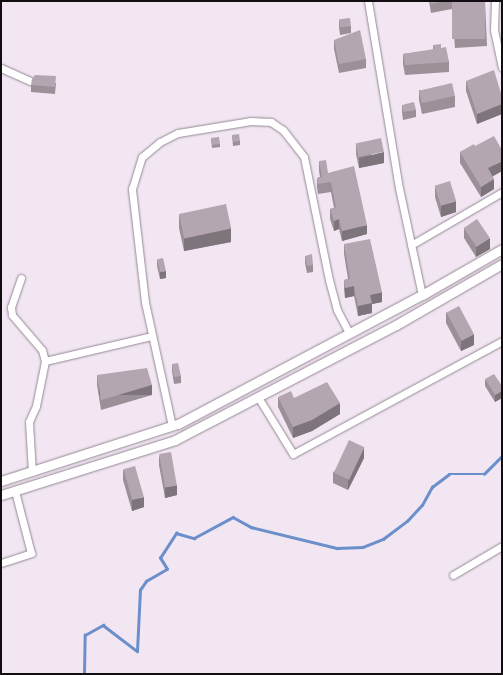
<!DOCTYPE html>
<html>
<head>
<meta charset="utf-8">
<style>
  body { margin:0 }
  #map { position:relative; width:503px; height:675px; overflow:hidden; background:#f2e6f3; font-family:"IBM Plex Sans",sans-serif }
  div>[style] { position:absolute }
  [style*='--x'] { left:calc(var(--x)*1px); top:calc(var(--y)*1px); width:calc(var(--w)*1px); rotate:calc(var(--a)*1deg) }
  .stream>* { height:2.5px; margin:-1.25px; padding:0 1.25px; transform-origin:1.25px; border-radius:1.25px; background:#6b8fca }
  .roads { filter:drop-shadow(0 0 1px #938894) drop-shadow(0 0 1px #938894) }
  .minor>* { height:7px; margin:-3.5px; padding:0 3.5px; transform-origin:3.5px; border-radius:3.5px; background:#fff }
  .tertiary>* { height:9px; margin:-4.5px; padding:0 4.5px; transform-origin:4.5px; border-radius:4.5px; background:#fff }
  .wall>* { inset:0; background:#9b8f98 }
  .shaded-wall>* { inset:0; background:#7e747c; transform-origin:0 0 }
  .building>* { inset:0; background:#b4a6b1; transform-origin:0 0 }
  span { translate:-50% -50%; white-space:nowrap; text-align:center; line-height:1.15; -webkit-text-stroke:4px #fef4ff; paint-order:stroke }
  .frame { position:absolute; inset:0; border:2px solid #110d11; pointer-events:none }
</style>
</head>
<body>
<div id="map">
  <div class="stream">
    <i style="--x:84;--y:674;--w:39;--a:-89"></i>
    <i style="--x:85;--y:635;--w:21;--a:-29"></i>
    <i style="--x:103;--y:625;--w:43;--a:37.4"></i>
    <i style="--x:137;--y:651;--w:61;--a:-87.2"></i>
    <i style="--x:140;--y:590;--w:11;--a:-56"></i>
    <i style="--x:146;--y:581;--w:24;--a:-30"></i>
    <i style="--x:167;--y:569;--w:13;--a:-122"></i>
    <i style="--x:160;--y:558;--w:30;--a:-57"></i>
    <i style="--x:176;--y:533;--w:19;--a:16"></i>
    <i style="--x:194;--y:538;--w:44;--a:-28.3"></i>
    <i style="--x:233;--y:517;--w:21;--a:29"></i>
    <i style="--x:251;--y:527;--w:89;--a:13.7"></i>
    <i style="--x:337;--y:548;--w:26;--a:-2"></i>
    <i style="--x:363;--y:547;--w:22;--a:-22"></i>
    <i style="--x:383;--y:539;--w:30;--a:-37"></i>
    <i style="--x:407;--y:521;--w:22;--a:-47"></i>
    <i style="--x:422;--y:505;--w:21;--a:-61"></i>
    <i style="--x:432;--y:487;--w:21;--a:-37"></i>
    <i style="--x:449;--y:474;--w:35;--a:0"></i>
    <i style="--x:484;--y:474;--w:25;--a:-45"></i>
  </div>
  <div class="roads">
    <div class="minor">
      <i style="--x:368;--y:1;--w:190;--a:80.6"></i>
      <i style="--x:399;--y:188;--w:109;--a:77.9"></i>
      <i style="--x:495;--y:1;--w:29;--a:92"></i>
      <i style="--x:494;--y:30;--w:38;--a:78"></i>
      <i style="--x:1;--y:68;--w:32;--a:24"></i>
      <i style="--x:411;--y:245;--w:105;--a:-30.2"></i>
      <i style="--x:21;--y:278;--w:31;--a:109"></i>
      <i style="--x:11;--y:307;--w:8;--a:83"></i>
      <i style="--x:12;--y:315;--w:46;--a:49.4"></i>
      <i style="--x:42;--y:350;--w:11;--a:75"></i>
      <i style="--x:45;--y:361;--w:46;--a:101.3"></i>
      <i style="--x:36;--y:406;--w:17;--a:114"></i>
      <i style="--x:29;--y:422;--w:50;--a:86.6"></i>
      <i style="--x:45;--y:361;--w:110;--a:-13.2"></i>
      <i style="--x:258;--y:397;--w:67;--a:58.4"></i>
      <i style="--x:293;--y:454;--w:238;--a:-28.4"></i>
      <i style="--x:172;--y:426;--w:127;--a:-102.3"></i>
      <i style="--x:145;--y:302;--w:114;--a:-96.6"></i>
      <i style="--x:132;--y:189;--w:34;--a:-73"></i>
      <i style="--x:142;--y:157;--w:23;--a:-40"></i>
      <i style="--x:160;--y:142;--w:20;--a:-27"></i>
      <i style="--x:178;--y:133;--w:74;--a:-9.3"></i>
      <i style="--x:251;--y:121;--w:20;--a:3"></i>
      <i style="--x:271;--y:122;--w:14;--a:34"></i>
      <i style="--x:283;--y:130;--w:34;--a:52"></i>
      <i style="--x:304;--y:157;--w:126;--a:78.5"></i>
      <i style="--x:329;--y:280;--w:31;--a:75"></i>
      <i style="--x:337;--y:310;--w:27;--a:62"></i>
      <i style="--x:1;--y:563;--w:32;--a:-18"></i>
      <i style="--x:31;--y:553;--w:64;--a:-104.5"></i>
      <i style="--x:453;--y:575;--w:57;--a:-30.6"></i>
    </div>
    <div class="tertiary">
      <i style="--x:1;--y:481;--w:186;--a:-17.9"></i>
      <i style="--x:178;--y:424;--w:276;--a:-27.9"></i>
      <i style="--x:422;--y:295;--w:92;--a:-29.9"></i>
      <i style="--x:1;--y:495;--w:182;--a:-17.5"></i>
      <i style="--x:175;--y:440;--w:249;--a:-27.5"></i>
      <i style="--x:396;--y:325;--w:122;--a:-29.9"></i>
    </div>
  </div>
  <div class="wall">
    <i style="clip-path:polygon(429px 1px,485px 1px,487px 46px,455px 48px,452px 9px,431px 13px)"></i>
    <i style="clip-path:polygon(339px 20px,351px 26px,351px 33px,340px 35px,339px 27px)"></i>
    <i style="clip-path:polygon(334px 40px,366px 59px,366px 68px,339px 73px,334px 49px)"></i>
    <i style="clip-path:polygon(433px 45px,441px 48px,449px 62px,449px 72px,405px 75px,403px 64px,403px 54px,433px 50px)"></i>
    <i style="clip-path:polygon(466px 81px,502px 97px,502px 114px,477px 124px,466px 91px)"></i>
    <i style="clip-path:polygon(56px 83px,55px 94px,31px 92px,31px 85px)"></i>
    <i style="clip-path:polygon(419px 90px,455px 96px,455px 107px,422px 114px,419px 100px)"></i>
    <i style="clip-path:polygon(402px 105px,416px 110px,416px 117px,403px 120px,402px 112px)"></i>
    <i style="clip-path:polygon(232px 135px,240px 141px,240px 145px,233px 146px)"></i>
    <i style="clip-path:polygon(211px 138px,220px 144px,220px 147px,212px 148px)"></i>
    <i style="clip-path:polygon(356px 144px,384px 163px,359px 168px,356px 154px)"></i>
    <i style="clip-path:polygon(475px 146px,502px 171px,493px 176px,494px 189px,481px 197px,460px 163px,460px 152px)"></i>
    <i style="clip-path:polygon(319px 161px,328px 173px,367px 234px,342px 241px,339px 229px,334px 231px,330px 219px,330px 209px,334px 208px,331px 192px,318px 194px,317px 187px,317px 178px,320px 177px,319px 171px)"></i>
    <i style="clip-path:polygon(435px 186px,456px 212px,441px 217px,435px 197px)"></i>
    <i style="clip-path:polygon(179px 214px,231px 242px,184px 251px,179px 228px)"></i>
    <i style="clip-path:polygon(464px 228px,490px 249px,476px 257px,464px 238px)"></i>
    <i style="clip-path:polygon(344px 244px,382px 302px,372px 304px,372px 313px,358px 316px,354px 296px,345px 298px,344px 290px,344px 280px,348px 279px,344px 254px)"></i>
    <i style="clip-path:polygon(305px 256px,313px 265px,313px 272px,307px 273px,305px 263px)"></i>
    <i style="clip-path:polygon(157px 259px,166px 278px,160px 279px,157px 266px)"></i>
    <i style="clip-path:polygon(446px 312px,474px 345px,461px 351px,446px 323px)"></i>
    <i style="clip-path:polygon(172px 364px,181px 376px,181px 383px,174px 384px,172px 371px)"></i>
    <i style="clip-path:polygon(97px 375px,152px 395px,101px 410px,97px 385px)"></i>
    <i style="clip-path:polygon(485px 379px,502px 391px,502px 398px,495px 402px,485px 386px)"></i>
    <i style="clip-path:polygon(278px 397px,294px 398px,340px 414px,312px 431px,293px 438px,278px 407px)"></i>
    <i style="clip-path:polygon(159px 455px,177px 495px,165px 498px,159px 465px)"></i>
    <i style="clip-path:polygon(364px 458px,348px 490px,333px 483px,333px 472px)"></i>
    <i style="clip-path:polygon(123px 469px,144px 507px,132px 511px,123px 480px)"></i>
  </div>
  <div class="shaded-wall">
    <i style="clip-path:polygon(502px 104px,502px 114px,477px 124px,477px 114px)"></i>
    <i style="clip-path:polygon(384px 152px,384px 163px,359px 168px,359px 158px)"></i>
    <i style="clip-path:polygon(502px 161px,502px 171px,488px 179px,488px 168px)"></i>
    <i style="clip-path:polygon(494px 179px,494px 189px,481px 197px,481px 187px)"></i>
    <i style="clip-path:polygon(456px 201px,456px 212px,441px 217px,441px 206px)"></i>
    <i style="clip-path:polygon(339px 219px,339px 229px,334px 231px,334px 221px)"></i>
    <i style="clip-path:polygon(367px 225px,367px 234px,342px 241px,342px 231px)"></i>
    <i style="clip-path:polygon(231px 228px,231px 242px,184px 251px,184px 238px)"></i>
    <i style="clip-path:polygon(490px 238px,490px 249px,476px 257px,476px 246px)"></i>
    <i style="clip-path:polygon(166px 271px,166px 278px,160px 279px,160px 272px)"></i>
    <i style="clip-path:polygon(354px 286px,354px 296px,345px 298px,345px 288px)"></i>
    <i style="clip-path:polygon(382px 292px,382px 302px,372px 304px,372px 313px,358px 316px,358px 306px,370px 295px)"></i>
    <i style="clip-path:polygon(474px 334px,474px 345px,461px 351px,461px 341px)"></i>
    <i style="left:152px;top:385px;width:10px;height:53px;rotate:90deg"></i>
    <i style="clip-path:polygon(502px 391px,502px 398px,495px 402px,495px 395px)"></i>
    <i style="clip-path:polygon(340px 403px,340px 414px,312px 431px,293px 438px,293px 427px)"></i>
    <i style="clip-path:polygon(364px 447px,364px 458px,348px 490px,348px 480px)"></i>
    <i style="clip-path:polygon(177px 485px,177px 495px,165px 498px,165px 487px)"></i>
    <i style="clip-path:polygon(144px 497px,144px 507px,132px 511px,132px 500px)"></i>
  </div>
  <div class="building">
    <i style="clip-path:polygon(430px 1px,445px 1px,431px 4px)"></i>
    <i style="left:452px;top:1px;width:33px;height:38px"></i>
    <i style="left:350px;top:18px;width:8px;height:11px;rotate:83deg"></i>
    <i style="clip-path:polygon(360px 30px,366px 59px,339px 64px,334px 40px)"></i>
    <i style="clip-path:polygon(441px 44px,441px 48px,446px 47px,449px 62px,405px 65px,403px 54px,434px 49px,433px 45px)"></i>
    <i style="clip-path:polygon(494px 70px,502px 97px,502px 104px,477px 114px,466px 81px)"></i>
    <i style="clip-path:polygon(35px 75px,56px 76px,55px 87px,31px 85px,32px 79px)"></i>
    <i style="left:452px;top:83px;width:13px;height:34px;rotate:77deg"></i>
    <i style="clip-path:polygon(414px 102px,416px 110px,403px 112px,402px 105px)"></i>
    <i style="left:239px;top:134px;width:7px;height:7px;rotate:82deg"></i>
    <i style="clip-path:polygon(494px 136px,502px 150px,502px 161px,488px 168px,494px 179px,481px 187px,460px 152px,474px 144px,475px 146px)"></i>
    <i style="left:219px;top:137px;width:7px;height:8px;rotate:82deg"></i>
    <i style="left:381px;top:138px;width:14px;height:26px;rotate:78deg"></i>
    <i style="clip-path:polygon(326px 160px,328px 173px,354px 166px,367px 225px,342px 231px,339px 219px,334px 221px,330px 209px,336px 207px,331px 182px,318px 184px,317px 178px,322px 177px,319px 161px)"></i>
    <i style="left:450px;top:181px;width:21px;height:16px;rotate:73deg"></i>
    <i style="left:226px;top:204px;width:25px;height:48px;rotate:78deg"></i>
    <i style="left:477px;top:219px;width:23px;height:16px;rotate:56deg"></i>
    <i style="clip-path:polygon(370px 239px,382px 292px,370px 295px,372px 303px,358px 306px,354px 286px,345px 288px,344px 280px,350px 279px,344px 244px)"></i>
    <i style="clip-path:polygon(312px 254px,313px 265px,307px 266px,305px 256px)"></i>
    <i style="left:163px;top:258px;width:13px;height:6px;rotate:77deg"></i>
    <i style="left:459px;top:306px;width:32px;height:14px;rotate:62deg"></i>
    <i style="clip-path:polygon(178px 363px,181px 376px,174px 377px,172px 364px)"></i>
    <i style="clip-path:polygon(147px 368px,152px 385px,101px 400px,97px 375px)"></i>
    <i style="clip-path:polygon(494px 374px,502px 386px,502px 391px,495px 395px,485px 379px)"></i>
    <i style="clip-path:polygon(327px 382px,340px 403px,312px 420px,293px 427px,278px 397px,291px 391px,294px 398px)"></i>
    <i style="left:349px;top:440px;width:17px;height:36px;rotate:25deg"></i>
    <i style="left:171px;top:452px;width:34px;height:12px;rotate:80deg"></i>
    <i style="left:135px;top:466px;width:32px;height:12px;rotate:74deg"></i>
  </div>
  <div class="frame"></div>
</div>
</body>
</html>
